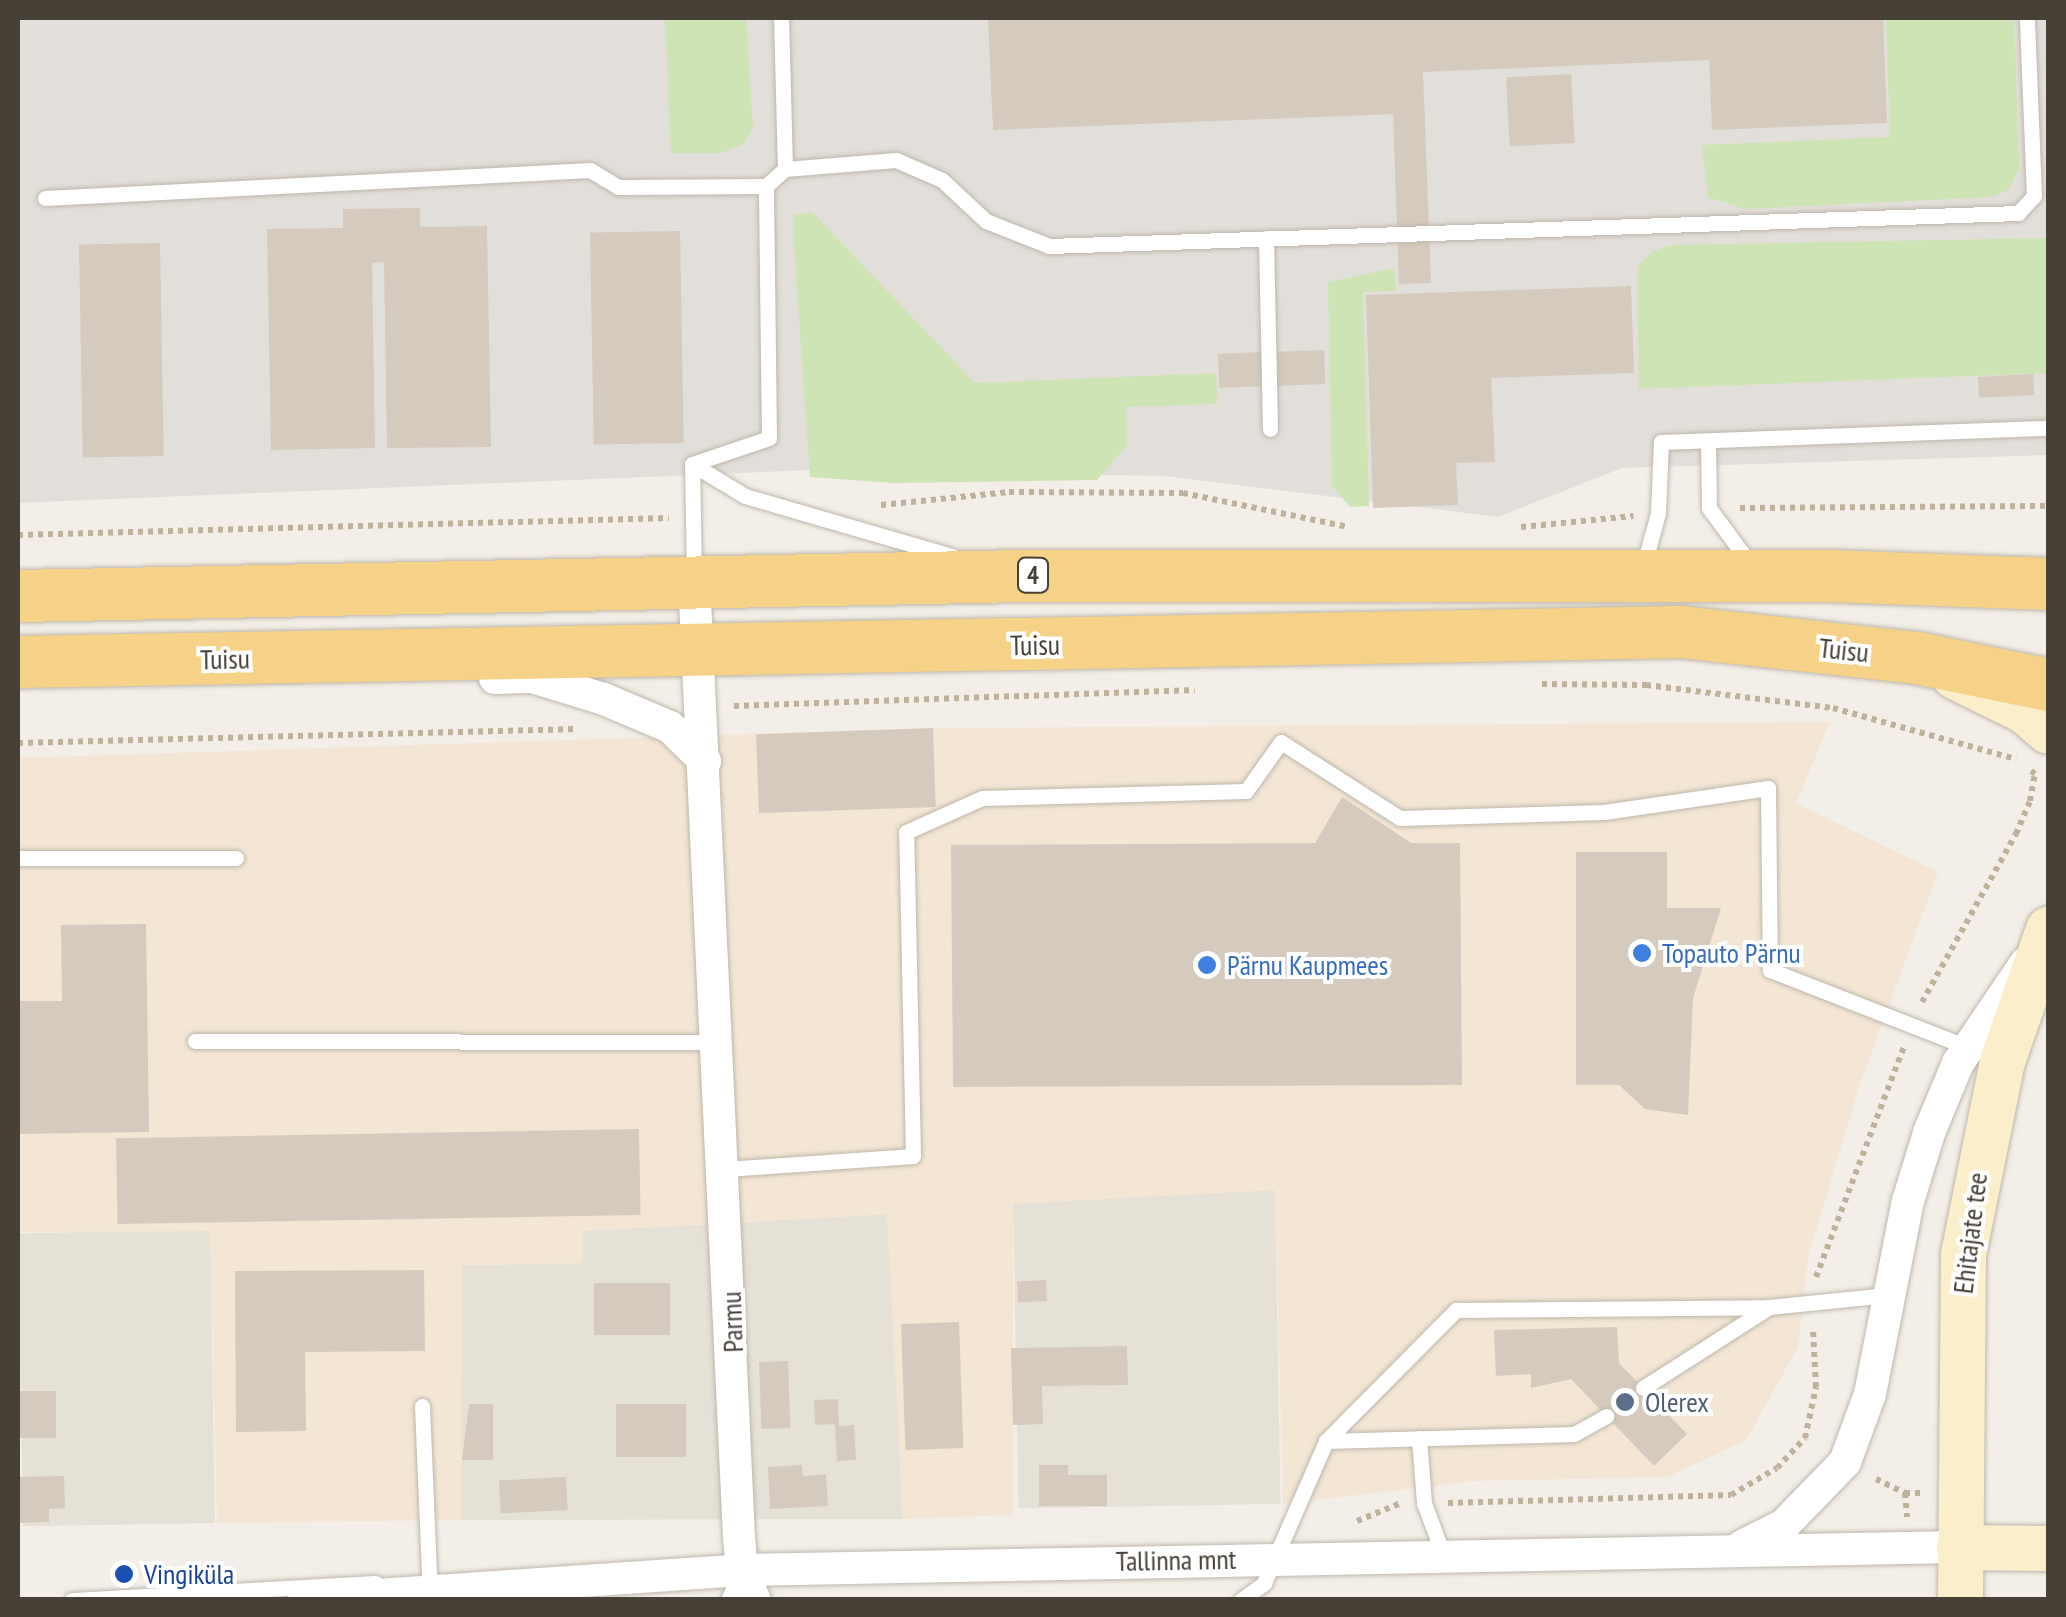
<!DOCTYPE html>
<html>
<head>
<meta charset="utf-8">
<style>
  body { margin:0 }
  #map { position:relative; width:2066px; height:1617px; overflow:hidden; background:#f3efe8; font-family:"PT Sans Narrow",sans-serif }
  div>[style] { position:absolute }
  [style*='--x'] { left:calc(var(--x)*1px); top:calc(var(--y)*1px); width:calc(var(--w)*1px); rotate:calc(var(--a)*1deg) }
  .residential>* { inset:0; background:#e6e1d6; transform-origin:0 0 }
  .commercial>* { inset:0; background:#f3e6d5 }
  .industrial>* { inset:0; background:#e2ded9 }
  .green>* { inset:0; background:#cfe4b4 }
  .building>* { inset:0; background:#d4cbbe; transform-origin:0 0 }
  .path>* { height:6px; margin-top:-3px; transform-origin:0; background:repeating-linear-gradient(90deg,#beb29d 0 5px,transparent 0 10px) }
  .roads { filter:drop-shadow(0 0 2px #beb7ab) drop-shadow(0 0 2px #beb7ab) }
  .service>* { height:15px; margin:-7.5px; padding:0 7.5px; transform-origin:7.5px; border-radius:7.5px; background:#fff }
  .minor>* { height:32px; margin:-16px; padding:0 16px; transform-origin:16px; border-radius:16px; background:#fff }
  .secondary>* { height:45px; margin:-22.5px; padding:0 22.5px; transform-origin:22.5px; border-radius:22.5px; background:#fbeeca }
  .trunk>* { height:52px; margin:-26px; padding:0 26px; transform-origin:26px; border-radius:26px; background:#f6d288 }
  .dots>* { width:28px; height:28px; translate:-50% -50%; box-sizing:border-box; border:5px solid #fff; border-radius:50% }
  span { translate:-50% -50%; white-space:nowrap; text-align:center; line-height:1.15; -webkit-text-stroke:8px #fff; paint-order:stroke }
  .shield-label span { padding:2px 8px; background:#fff; border:2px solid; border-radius:8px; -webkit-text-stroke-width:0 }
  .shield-label { font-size:25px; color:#464037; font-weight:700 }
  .street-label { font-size:28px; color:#464037 }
  .shop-label { font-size:28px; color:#366cbe }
  .left { translate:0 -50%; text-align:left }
  .service-label { font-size:28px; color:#4e5e75 }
  .transit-label { font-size:28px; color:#164399 }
  .frame { position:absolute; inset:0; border:20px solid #464037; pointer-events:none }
</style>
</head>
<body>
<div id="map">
  <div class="residential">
    <i style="left:1275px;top:1190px;width:314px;height:262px;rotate:89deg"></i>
    <i style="clip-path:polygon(888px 1214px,903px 1519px,461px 1520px,462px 1265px,582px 1263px,582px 1231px)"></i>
    <i style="left:210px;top:1230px;width:293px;height:192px;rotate:89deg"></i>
  </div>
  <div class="commercial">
    <i style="clip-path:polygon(1830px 722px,1796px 803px,1938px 872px,1860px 1084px,1808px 1257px,1798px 1347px,1746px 1440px,1668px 1477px,1475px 1481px,1283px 1504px,1275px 1190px,1013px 1204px,1013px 1515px,903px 1519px,887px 1214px,583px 1231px,583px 1263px,462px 1265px,461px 1520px,217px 1523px,210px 1231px,18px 1232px,18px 758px,933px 728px)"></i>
  </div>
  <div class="industrial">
    <i style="clip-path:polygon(18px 18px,2048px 18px,2048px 455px,1622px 468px,1498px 517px,1165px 476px,813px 470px,18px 503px)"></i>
  </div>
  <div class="green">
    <i style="clip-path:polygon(665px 18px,746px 18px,753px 128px,744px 144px,720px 153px,671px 153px)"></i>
    <i style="clip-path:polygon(1886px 18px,2014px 18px,2019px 169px,2008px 190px,1992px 197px,1744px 209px,1708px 197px,1702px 145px,1890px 137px)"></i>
    <i style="clip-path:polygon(812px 212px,975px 383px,1216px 373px,1217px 404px,1126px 407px,1127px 445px,1097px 480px,892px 483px,810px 477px,793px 230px,794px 215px)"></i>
    <i style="clip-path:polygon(2048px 238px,2048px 373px,1639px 389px,1637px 278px,1639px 264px,1654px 251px,1670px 245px)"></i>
    <i style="clip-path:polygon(1394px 268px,1396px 291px,1363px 292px,1369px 506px,1350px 507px,1332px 486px,1328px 282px)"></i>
  </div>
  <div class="building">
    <i style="clip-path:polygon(988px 18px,1883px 18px,1887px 123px,1712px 130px,1709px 60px,1423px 72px,1431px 283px,1399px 284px,1393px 114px,993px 130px)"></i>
    <i style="left:1571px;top:74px;width:69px;height:65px;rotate:87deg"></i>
    <i style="clip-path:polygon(420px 208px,420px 227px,487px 226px,491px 447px,387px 448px,384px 262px,372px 263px,375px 448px,271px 450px,267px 229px,343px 228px,343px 209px)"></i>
    <i style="left:680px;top:231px;width:212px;height:90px;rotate:89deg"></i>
    <i style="left:160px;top:243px;width:213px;height:81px;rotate:89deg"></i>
    <i style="clip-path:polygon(1631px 286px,1634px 373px,1491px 378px,1495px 462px,1456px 463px,1458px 505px,1373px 508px,1366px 295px)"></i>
    <i style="left:1324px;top:350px;width:34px;height:106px;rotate:88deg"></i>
    <i style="left:2033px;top:374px;width:21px;height:55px;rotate:87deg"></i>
    <i style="left:933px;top:728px;width:79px;height:177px;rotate:88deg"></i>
    <i style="clip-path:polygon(1342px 797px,1411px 843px,1460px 843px,1462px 1085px,953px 1087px,951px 845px,1315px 843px)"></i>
    <i style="clip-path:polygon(1576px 852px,1667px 852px,1667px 908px,1721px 908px,1693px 998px,1688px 1115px,1645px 1109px,1619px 1085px,1576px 1085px)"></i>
    <i style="clip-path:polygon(146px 924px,149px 1132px,18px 1134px,18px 1001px,62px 1001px,61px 925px)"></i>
    <i style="left:639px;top:1129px;width:86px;height:523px;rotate:89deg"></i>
    <i style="clip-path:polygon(424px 1270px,425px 1351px,305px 1352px,306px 1431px,236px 1432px,235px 1271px)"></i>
    <i style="left:1046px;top:1280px;width:21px;height:29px;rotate:87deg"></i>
    <i style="left:594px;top:1283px;width:76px;height:52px"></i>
    <i style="left:959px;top:1322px;width:126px;height:58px;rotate:88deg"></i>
    <i style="clip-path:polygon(1617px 1327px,1619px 1363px,1687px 1434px,1654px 1466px,1571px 1379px,1531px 1388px,1531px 1374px,1496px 1376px,1494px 1330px)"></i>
    <i style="clip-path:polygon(1127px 1346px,1128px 1385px,1042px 1386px,1043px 1424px,1013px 1425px,1011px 1348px)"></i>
    <i style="left:788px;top:1361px;width:67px;height:29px;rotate:88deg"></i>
    <i style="left:18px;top:1391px;width:38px;height:47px"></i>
    <i style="clip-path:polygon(838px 1399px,839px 1426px,854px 1425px,856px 1460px,837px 1461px,835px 1424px,815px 1425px,814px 1400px)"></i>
    <i style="clip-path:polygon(469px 1404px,493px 1404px,493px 1460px,462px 1460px)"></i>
    <i style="left:616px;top:1404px;width:70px;height:53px"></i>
    <i style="clip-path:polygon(802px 1465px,803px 1476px,826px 1474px,828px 1506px,770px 1509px,768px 1467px)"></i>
    <i style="clip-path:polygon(1039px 1465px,1068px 1465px,1068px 1475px,1107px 1475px,1107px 1506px,1039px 1506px)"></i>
    <i style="clip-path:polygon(64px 1476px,65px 1508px,49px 1509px,49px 1522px,18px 1523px,18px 1477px)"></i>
    <i style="left:566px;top:1477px;width:33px;height:67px;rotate:87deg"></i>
  </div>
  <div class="path">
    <i style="--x:881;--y:505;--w:129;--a:-5.8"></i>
    <i style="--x:1009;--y:492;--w:174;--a:0.3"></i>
    <i style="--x:1183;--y:493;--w:169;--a:11.6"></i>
    <i style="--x:1740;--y:508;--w:308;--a:-0.4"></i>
    <i style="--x:1521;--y:527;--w:113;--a:-5.6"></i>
    <i style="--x:18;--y:535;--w:651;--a:-1.5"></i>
    <i style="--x:1542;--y:684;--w:104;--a:0.6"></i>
    <i style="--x:1646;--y:685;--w:188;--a:7"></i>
    <i style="--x:1833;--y:708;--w:190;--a:15.6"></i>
    <i style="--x:734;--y:706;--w:461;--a:-2"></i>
    <i style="--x:18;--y:743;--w:559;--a:-1.43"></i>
    <i style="--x:1922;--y:1002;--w:193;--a:-60.8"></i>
    <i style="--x:2016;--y:834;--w:36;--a:-67"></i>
    <i style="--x:2030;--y:801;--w:27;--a:-80"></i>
    <i style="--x:2035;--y:774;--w:6;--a:-141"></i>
    <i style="--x:1816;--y:1277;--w:247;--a:-69.1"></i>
    <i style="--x:1876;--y:1479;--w:32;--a:26"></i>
    <i style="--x:1905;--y:1493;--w:15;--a:0"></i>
    <i style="--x:1905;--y:1493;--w:24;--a:85"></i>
    <i style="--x:1448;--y:1503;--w:283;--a:-1.6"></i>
    <i style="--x:1731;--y:1495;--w:53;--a:-30.4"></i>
    <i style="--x:1777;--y:1468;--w:41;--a:-47"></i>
    <i style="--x:1805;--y:1438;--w:52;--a:-77.8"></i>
    <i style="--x:1816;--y:1387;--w:58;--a:-93"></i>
    <i style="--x:1357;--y:1521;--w:48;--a:-22.2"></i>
  </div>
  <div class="roads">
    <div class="service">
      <i style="--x:785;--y:169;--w:111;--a:-4.6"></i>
      <i style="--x:896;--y:160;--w:50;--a:23.5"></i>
      <i style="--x:942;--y:180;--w:60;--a:43"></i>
      <i style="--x:986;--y:221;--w:68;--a:21.6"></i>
      <i style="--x:1049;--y:246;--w:970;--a:-1.95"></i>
      <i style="--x:2018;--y:213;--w:23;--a:-47"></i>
      <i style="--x:2034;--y:196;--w:178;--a:-92.3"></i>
      <i style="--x:45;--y:198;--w:546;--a:-2.94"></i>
      <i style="--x:590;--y:170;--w:33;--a:31"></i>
      <i style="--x:618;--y:187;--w:148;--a:-0.4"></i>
      <i style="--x:766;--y:186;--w:25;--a:-42"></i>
      <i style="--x:785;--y:169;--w:151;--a:-91.5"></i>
      <i style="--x:1266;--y:238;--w:191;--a:88.8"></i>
      <i style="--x:1708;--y:441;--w:67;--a:89.1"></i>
      <i style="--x:1709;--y:508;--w:71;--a:53.6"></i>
      <i style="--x:692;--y:464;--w:62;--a:31.1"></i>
      <i style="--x:745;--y:496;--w:216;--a:16.2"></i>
      <i style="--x:1643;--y:568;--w:57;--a:-74.7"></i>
      <i style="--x:1658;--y:513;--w:71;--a:-87.6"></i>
      <i style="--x:1661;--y:442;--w:387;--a:-2.1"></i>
      <i style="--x:694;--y:575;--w:111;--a:-91"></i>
      <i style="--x:692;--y:464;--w:81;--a:-18.7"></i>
      <i style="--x:769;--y:438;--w:252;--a:-90.7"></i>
      <i style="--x:18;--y:858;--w:218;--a:0"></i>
      <i style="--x:195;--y:1041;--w:521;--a:0.11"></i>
      <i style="--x:726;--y:1169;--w:187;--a:-4"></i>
      <i style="--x:913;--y:1156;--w:324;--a:-91.2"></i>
      <i style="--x:906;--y:832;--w:83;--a:-24.1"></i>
      <i style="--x:982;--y:798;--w:264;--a:-1.5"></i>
      <i style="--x:1246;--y:791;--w:60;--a:-54.5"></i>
      <i style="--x:1281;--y:742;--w:141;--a:32.6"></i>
      <i style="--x:1400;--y:818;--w:204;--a:-1.7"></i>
      <i style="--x:1604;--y:812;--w:166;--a:-8.3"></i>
      <i style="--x:1768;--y:788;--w:182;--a:89.4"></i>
      <i style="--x:1770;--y:970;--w:212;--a:21.3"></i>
      <i style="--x:1643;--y:1388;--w:150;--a:-32.7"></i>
      <i style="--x:422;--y:1406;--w:190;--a:87.6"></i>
      <i style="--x:1419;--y:1438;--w:65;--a:85.6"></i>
      <i style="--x:1424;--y:1503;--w:58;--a:69.7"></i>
      <i style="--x:1326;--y:1441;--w:248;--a:-1.6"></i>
      <i style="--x:1574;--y:1434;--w:37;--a:-29"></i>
      <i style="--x:72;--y:1600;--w:304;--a:-3.2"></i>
      <i style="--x:728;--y:1600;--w:32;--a:-66"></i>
      <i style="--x:1241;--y:1600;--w:29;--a:-36"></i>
      <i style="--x:1264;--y:1583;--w:155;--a:-66.4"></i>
      <i style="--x:1326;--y:1441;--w:185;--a:-45.2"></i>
      <i style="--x:1456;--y:1310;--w:313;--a:-0.5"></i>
      <i style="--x:1769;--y:1307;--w:119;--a:-5.8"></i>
    </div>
    <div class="minor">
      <i style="--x:694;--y:579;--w:959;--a:87.31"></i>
      <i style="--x:739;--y:1537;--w:33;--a:85"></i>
      <i style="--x:742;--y:1570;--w:33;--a:67"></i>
      <i style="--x:495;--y:678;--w:37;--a:-2"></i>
      <i style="--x:532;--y:677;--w:75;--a:17"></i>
      <i style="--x:604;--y:699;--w:72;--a:23"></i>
      <i style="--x:670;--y:727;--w:49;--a:44.2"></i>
      <i style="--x:1742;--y:1546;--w:47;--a:-26.6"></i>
      <i style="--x:1784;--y:1525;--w:88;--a:-45.9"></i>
      <i style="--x:1845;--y:1462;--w:72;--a:-69.8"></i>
      <i style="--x:1870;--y:1394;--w:197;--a:-78.9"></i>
      <i style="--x:1908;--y:1201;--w:74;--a:-72.8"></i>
      <i style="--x:1930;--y:1130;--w:73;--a:-67.3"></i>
      <i style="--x:1958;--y:1063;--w:120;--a:-55.9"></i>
      <i style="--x:304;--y:1600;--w:439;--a:-3.9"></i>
      <i style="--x:742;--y:1570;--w:1217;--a:-1.08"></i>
    </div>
    <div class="secondary">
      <i style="--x:1954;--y:676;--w:79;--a:26.2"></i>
      <i style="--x:2025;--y:711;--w:30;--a:41"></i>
      <i style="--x:1959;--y:1547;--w:89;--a:0.6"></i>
      <i style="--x:1960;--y:1600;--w:346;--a:-89.5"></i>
      <i style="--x:1963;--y:1254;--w:197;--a:-78.6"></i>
      <i style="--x:2002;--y:1061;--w:140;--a:-70.8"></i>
    </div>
    <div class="trunk">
      <i style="--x:18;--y:596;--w:1005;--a:-1.14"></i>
      <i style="--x:1023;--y:576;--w:807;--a:0"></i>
      <i style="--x:1830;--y:576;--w:218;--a:2.1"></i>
      <i style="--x:18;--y:662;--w:1663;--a:-1.03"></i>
      <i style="--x:1681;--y:632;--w:237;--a:6.3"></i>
      <i style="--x:1917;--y:658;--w:134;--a:11.6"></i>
    </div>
  </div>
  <div class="dots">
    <i style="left:1642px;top:953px;background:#3f7fe0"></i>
    <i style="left:1207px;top:965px;background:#3f7fe0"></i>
    <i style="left:1625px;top:1402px;background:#5c6f8a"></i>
    <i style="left:124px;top:1574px;background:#1a4fb4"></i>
  </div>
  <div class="shield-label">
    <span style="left:1033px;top:575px">4</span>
  </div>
  <div class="street-label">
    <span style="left:1035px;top:645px;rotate:-1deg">Tuisu</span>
    <span style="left:1844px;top:650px;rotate:6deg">Tuisu</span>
    <span style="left:225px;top:659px;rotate:-1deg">Tuisu</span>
    <span style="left:1970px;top:1233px;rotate:-83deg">Ehitajate tee</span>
    <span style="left:732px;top:1322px;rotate:-92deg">Parmu</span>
    <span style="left:1176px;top:1560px;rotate:-1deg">Tallinna mnt</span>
  </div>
  <div class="shop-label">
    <span class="left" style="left:1662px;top:953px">Topauto Pärnu</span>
    <span class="left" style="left:1227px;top:965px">Pärnu Kaupmees</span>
  </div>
  <div class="service-label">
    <span class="left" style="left:1645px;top:1402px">Olerex</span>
  </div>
  <div class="transit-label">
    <span class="left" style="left:144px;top:1574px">Vingiküla</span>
  </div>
  <div class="frame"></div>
</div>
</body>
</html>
